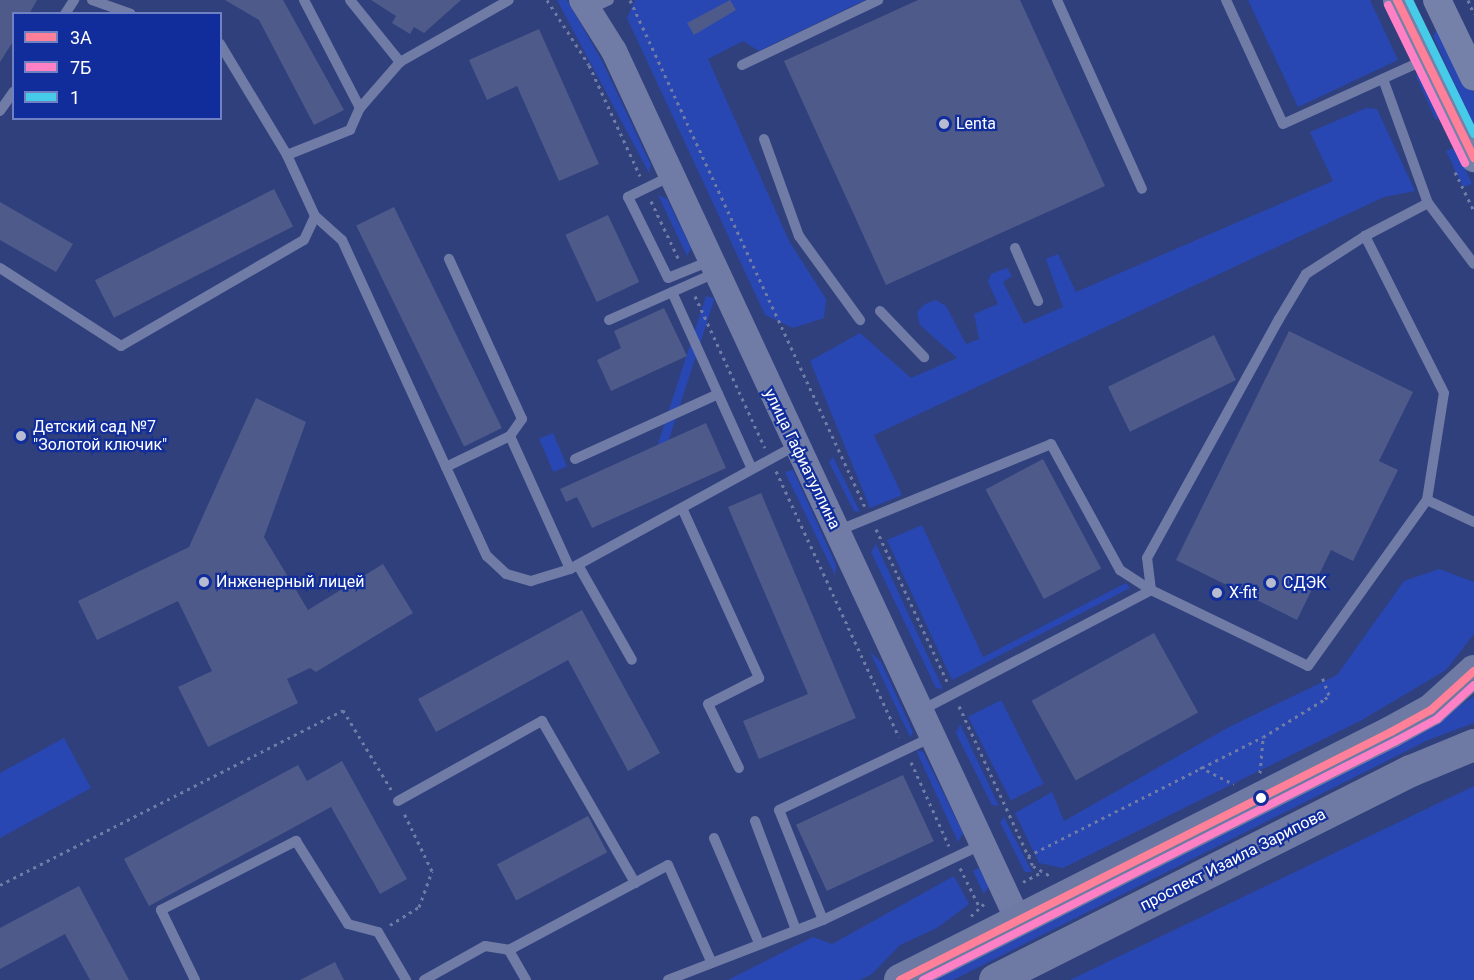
<!DOCTYPE html>
<html>
<head>
<meta charset="utf-8">
<style>
  body { margin:0 }
  #map { position:relative; width:1474px; height:980px; overflow:hidden; background:#30407c; font-family:Roboto,sans-serif }
  div>[style] { position:absolute }
  [style*='--x'] { left:calc(var(--x)*1px); top:calc(var(--y)*1px); width:calc(var(--w)*1px); rotate:calc(var(--a)*1deg) }
  .green>* { inset:0; background:#2847b2; transform-origin:0 0 }
  .building>* { inset:0; background:#4e5a8a; transform-origin:0 0 }
  .path>* { height:3px; margin-top:-1.5px; transform-origin:0; background:repeating-linear-gradient(90deg,#707ca6 0 3px,transparent 0 7.5px) }
  .service>* { height:10px; margin:-5px; padding:0 5px; transform-origin:5px; border-radius:5px; background:#707ca6 }
  .tertiary>* { height:26px; margin:-13px; padding:0 13px; transform-origin:13px; border-radius:13px; background:#707ca6 }
  .secondary>* { height:28px; margin:-14px; padding:0 14px; transform-origin:14px; border-radius:14px; background:#7681aa }
  .primary>* { height:32px; margin:-16px; padding:0 16px; transform-origin:16px; border-radius:16px; background:#6f7aa4 }
  .bus-1>* { height:8px; margin:-4px; padding:0 4px; transform-origin:4px; border-radius:4px; background:#ff8098 }
  .bus-2>* { height:8px; margin:-4px; padding:0 4px; transform-origin:4px; border-radius:4px; background:#ff80c5 }
  .bus-3>* { height:8px; margin:-4px; padding:0 4px; transform-origin:4px; border-radius:4px; background:#46cce9 }
  .dots>* { width:16px; height:16px; translate:-50% -50%; box-sizing:border-box; border:3px solid #112d9b; border-radius:50% }
  span { translate:-50% -50%; white-space:nowrap; text-align:center; line-height:1.15; -webkit-text-stroke:4.5px #112d9b; paint-order:stroke }
  .poi-label { font-size:16px; color:#fff }
  .left { translate:0 -50%; text-align:left }
  .street-label { font-size:16px; color:#fff }
  .legend { position:absolute; left:12px; top:12px; width:210px; height:108px; box-sizing:border-box; background:#112d9b; border:2px solid #7081c3; margin:0; padding:8px 10px; list-style:none; font-size:18px; color:#fff }
  .legend li { display:flex; align-items:center; gap:12px; height:30px }
  .legend b { width:30px; border:2px solid #7081c3 }
</style>
</head>
<body>
<div id="map">
  <div class="green">
    <i style="clip-path:polygon(557px 0,567px 0,602px 61px,651px 165px,649px 173px)"></i>
    <i style="clip-path:polygon(635px 0,865px 0,759px 51px,743px 41px,708px 59px,789px 241px,826px 299px,824px 318px,793px 328px,765px 315px,627px 18px)"></i>
    <i style="clip-path:polygon(1248px 0,1370px 0,1398px 60px,1298px 107px)"></i>
    <i style="clip-path:polygon(1437px 29px,1474px 93px,1474px 128px,1433px 36px)"></i>
    <i style="left:1423px;top:72px;width:49px;height:8px;rotate:66deg"></i>
    <i style="clip-path:polygon(1366px 108px,1377px 109px,1415px 191px,1384px 197px,874px 435px,902px 495px,870px 508px,810px 361px,860px 333px,911px 378px,957px 358px,920px 325px,917px 312px,925px 304px,936px 300px,946px 306px,966px 344px,979px 339px,974px 314px,998px 304px,988px 282px,991px 274px,1007px 268px,1012px 276px,1003px 282px,1024px 324px,1063px 307px,1046px 259px,1058px 254px,1076px 292px,1333px 181px,1310px 132px)"></i>
    <i style="clip-path:polygon(1456px 147px,1472px 184px,1463px 187px,1446px 151px)"></i>
    <i style="clip-path:polygon(658px 195px,667px 199px,691px 248px,687px 256px)"></i>
    <i style="left:706px;top:296px;width:9px;height:163px;rotate:18deg"></i>
    <i style="left:553px;top:433px;width:36px;height:15px;rotate:67deg"></i>
    <i style="clip-path:polygon(833px 457px,860px 512px,854px 511px,829px 462px)"></i>
    <i style="clip-path:polygon(793px 470px,836px 565px,835px 575px,785px 472px)"></i>
    <i style="clip-path:polygon(922px 525px,983px 657px,1126px 583px,1130px 588px,952px 680px,887px 540px)"></i>
    <i style="clip-path:polygon(876px 544px,943px 689px,936px 688px,871px 552px)"></i>
    <i style="clip-path:polygon(1439px 569px,1474px 582px,1474px 634px,1446px 670px,1362px 720px,1063px 868px,1039px 863px,1015px 813px,1052px 792px,1064px 821px,1231px 726px,1337px 675px,1404px 581px)"></i>
    <i style="clip-path:polygon(870px 652px,881px 662px,913px 732px,910px 737px)"></i>
    <i style="clip-path:polygon(1474px 696px,1474px 723px,1428px 740px,953px 980px,933px 980px,1417px 735px)"></i>
    <i style="left:1001px;top:700px;width:94px;height:37px;rotate:63deg"></i>
    <i style="clip-path:polygon(960px 724px,999px 806px,992px 805px,956px 733px)"></i>
    <i style="clip-path:polygon(64px 738px,91px 788px,0 838px,0 773px)"></i>
    <i style="clip-path:polygon(916px 750px,923px 752px,963px 833px,958px 842px)"></i>
    <i style="clip-path:polygon(1474px 786px,1474px 980px,1070px 980px)"></i>
    <i style="clip-path:polygon(1004px 817px,1032px 872px,1025px 872px,1000px 822px)"></i>
    <i style="clip-path:polygon(979px 868px,989px 886px,984px 894px,973px 871px)"></i>
    <i style="clip-path:polygon(954px 876px,969px 904px,937px 928px,900px 945px,872px 974px,860px 980px,728px 980px,813px 937px,832px 944px)"></i>
  </div>
  <div class="building">
    <i style="clip-path:polygon(0 0,37px 0,29px 14px,14px 14px,14px 40px,0 62px)"></i>
    <i style="clip-path:polygon(225px 0,283px 0,344px 110px,314px 125px,259px 20px)"></i>
    <i style="clip-path:polygon(371px 0,461px 0,424px 33px,414px 27px,410px 34px,392px 23px,396px 16px)"></i>
    <i style="clip-path:polygon(730px 0,736px 10px,694px 35px,687px 23px)"></i>
    <i style="clip-path:polygon(918px 0,1020px 0,1105px 186px,886px 285px,784px 61px)"></i>
    <i style="clip-path:polygon(539px 29px,599px 164px,559px 181px,517px 86px,487px 100px,469px 60px)"></i>
    <i style="left:274px;top:189px;width:42px;height:201px;rotate:63deg"></i>
    <i style="clip-path:polygon(0 202px,73px 244px,56px 272px,0 240px)"></i>
    <i style="left:394px;top:207px;width:246px;height:42px;rotate:64deg"></i>
    <i style="left:608px;top:215px;width:74px;height:47px;rotate:65deg"></i>
    <i style="clip-path:polygon(664px 308px,687px 356px,611px 391px,597px 360px,621px 348px,614px 331px)"></i>
    <i style="clip-path:polygon(1289px 331px,1413px 392px,1379px 461px,1398px 470px,1353px 561px,1331px 550px,1297px 620px,1176px 560px)"></i>
    <i style="left:1214px;top:335px;width:50px;height:118px;rotate:64deg"></i>
    <i style="clip-path:polygon(256px 398px,306px 422px,264px 537px,308px 610px,383px 564px,413px 613px,316px 672px,310px 668px,287px 679px,298px 703px,208px 747px,178px 687px,212px 671px,178px 601px,97px 640px,78px 601px,189px 547px)"></i>
    <i style="clip-path:polygon(706px 423px,726px 468px,592px 528px,577px 497px,566px 502px,560px 489px)"></i>
    <i style="left:1043px;top:459px;width:124px;height:65px;rotate:62deg"></i>
    <i style="clip-path:polygon(761px 493px,856px 718px,759px 759px,743px 721px,808px 694px,728px 507px)"></i>
    <i style="clip-path:polygon(582px 610px,660px 753px,628px 771px,568px 660px,436px 732px,418px 699px)"></i>
    <i style="left:1154px;top:633px;width:91px;height:140px;rotate:61deg"></i>
    <i style="clip-path:polygon(342px 761px,407px 879px,380px 894px,331px 807px,149px 906px,124px 859px,298px 765px,307px 781px)"></i>
    <i style="left:903px;top:775px;width:73px;height:118px;rotate:65deg"></i>
    <i style="left:588px;top:816px;width:41px;height:103px;rotate:62deg"></i>
    <i style="clip-path:polygon(79px 886px,129px 980px,90px 980px,65px 934px,0 969px,0 928px)"></i>
    <i style="clip-path:polygon(335px 962px,344px 980px,300px 980px)"></i>
  </div>
  <div class="path">
    <i style="--x:547;--y:0;--w:77;--a:57.1"></i>
    <i style="--x:589;--y:65;--w:122;--a:65.3"></i>
    <i style="--x:630;--y:0;--w:559;--a:65.13"></i>
    <i style="--x:1468;--y:0;--w:15;--a:67"></i>
    <i style="--x:1455;--y:172;--w:43;--a:64"></i>
    <i style="--x:651;--y:201;--w:65;--a:64.6"></i>
    <i style="--x:695;--y:296;--w:167;--a:65.3"></i>
    <i style="--x:776;--y:471;--w:293;--a:65.2"></i>
    <i style="--x:876;--y:529;--w:168;--a:65"></i>
    <i style="--x:959;--y:706;--w:176;--a:65.2"></i>
    <i style="--x:1033;--y:866;--w:20;--a:30"></i>
    <i style="--x:911;--y:762;--w:92;--a:65.7"></i>
    <i style="--x:1200;--y:767;--w:38;--a:27"></i>
    <i style="--x:1260;--y:773;--w:36;--a:-85"></i>
    <i style="--x:1028;--y:856;--w:263;--a:-26.9"></i>
    <i style="--x:1263;--y:737;--w:73;--a:-31.5"></i>
    <i style="--x:1325;--y:699;--w:6;--a:-45"></i>
    <i style="--x:1329;--y:695;--w:22;--a:-111"></i>
    <i style="--x:960;--y:868;--w:42;--a:63.4"></i>
    <i style="--x:1023;--y:882;--w:19;--a:-28"></i>
    <i style="--x:0;--y:885;--w:385;--a:-27"></i>
    <i style="--x:343;--y:710;--w:95;--a:58.8"></i>
    <i style="--x:971;--y:916;--w:21;--a:-43"></i>
    <i style="--x:390;--y:925;--w:34;--a:-32"></i>
    <i style="--x:419;--y:907;--w:38;--a:-70"></i>
    <i style="--x:432;--y:871;--w:64;--a:-115.8"></i>
  </div>
  <div class="service">
    <i style="--x:92;--y:0;--w:41;--a:19.7"></i>
    <i style="--x:350;--y:0;--w:80;--a:51.1"></i>
    <i style="--x:400;--y:62;--w:125;--a:-29.6"></i>
    <i style="--x:1057;--y:0;--w:207;--a:65.8"></i>
    <i style="--x:1226;--y:0;--w:136;--a:65.3"></i>
    <i style="--x:1283;--y:124;--w:155;--a:-24.4"></i>
    <i style="--x:588;--y:10;--w:23;--a:-25"></i>
    <i style="--x:65;--y:14;--w:17;--a:-57"></i>
    <i style="--x:742;--y:65;--w:151;--a:-25.5"></i>
    <i style="--x:1383;--y:79;--w:132;--a:70.1"></i>
    <i style="--x:1428;--y:203;--w:76;--a:53"></i>
    <i style="--x:360;--y:108;--w:61;--a:-49"></i>
    <i style="--x:0;--y:111;--w:24;--a:-55"></i>
    <i style="--x:764;--y:139;--w:103;--a:70.2"></i>
    <i style="--x:799;--y:236;--w:104;--a:54"></i>
    <i style="--x:287;--y:155;--w:68;--a:-21.6"></i>
    <i style="--x:350;--y:130;--w:24;--a:-66"></i>
    <i style="--x:360;--y:108;--w:122;--a:-117.4"></i>
    <i style="--x:671;--y:176;--w:48;--a:154"></i>
    <i style="--x:628;--y:197;--w:90;--a:63.7"></i>
    <i style="--x:668;--y:278;--w:45;--a:-22"></i>
    <i style="--x:315;--y:216;--w:36;--a:42"></i>
    <i style="--x:342;--y:240;--w:348;--a:65.4"></i>
    <i style="--x:487;--y:556;--w:26;--a:43"></i>
    <i style="--x:506;--y:574;--w:26;--a:16"></i>
    <i style="--x:531;--y:581;--w:41;--a:-17.1"></i>
    <i style="--x:570;--y:569;--w:260;--a:-28.7"></i>
    <i style="--x:1015;--y:248;--w:58;--a:66.5"></i>
    <i style="--x:0;--y:268;--w:144;--a:32.8"></i>
    <i style="--x:121;--y:346;--w:211;--a:-30.1"></i>
    <i style="--x:304;--y:240;--w:26;--a:-65"></i>
    <i style="--x:315;--y:216;--w:67;--a:-114.7"></i>
    <i style="--x:287;--y:155;--w:130;--a:-121.1"></i>
    <i style="--x:672;--y:292;--w:194;--a:65.7"></i>
    <i style="--x:880;--y:311;--w:64;--a:46.3"></i>
    <i style="--x:609;--y:320;--w:116;--a:-23.9"></i>
    <i style="--x:510;--y:436;--w:146;--a:65.7"></i>
    <i style="--x:575;--y:459;--w:157;--a:-24.4"></i>
    <i style="--x:446;--y:467;--w:71;--a:-25.8"></i>
    <i style="--x:510;--y:436;--w:21;--a:-55"></i>
    <i style="--x:522;--y:419;--w:176;--a:-114.5"></i>
    <i style="--x:1427;--y:500;--w:52;--a:25.1"></i>
    <i style="--x:682;--y:508;--w:187;--a:65.6"></i>
    <i style="--x:759;--y:678;--w:57;--a:153"></i>
    <i style="--x:708;--y:704;--w:71;--a:64.2"></i>
    <i style="--x:837;--y:531;--w:231;--a:-22.1"></i>
    <i style="--x:1051;--y:444;--w:144;--a:61.3"></i>
    <i style="--x:1120;--y:570;--w:37;--a:33"></i>
    <i style="--x:578;--y:565;--w:109;--a:60.4"></i>
    <i style="--x:1151;--y:590;--w:32;--a:-97"></i>
    <i style="--x:1147;--y:558;--w:273;--a:-61.1"></i>
    <i style="--x:1279;--y:319;--w:52;--a:-59"></i>
    <i style="--x:1306;--y:274;--w:70;--a:-32.8"></i>
    <i style="--x:920;--y:711;--w:261;--a:-27.6"></i>
    <i style="--x:1151;--y:590;--w:174;--a:25.8"></i>
    <i style="--x:1308;--y:666;--w:204;--a:-54.4"></i>
    <i style="--x:1427;--y:500;--w:108;--a:-81"></i>
    <i style="--x:1444;--y:393;--w:176;--a:-116.7"></i>
    <i style="--x:1365;--y:236;--w:71;--a:-27.6"></i>
    <i style="--x:398;--y:801;--w:165;--a:-29.1"></i>
    <i style="--x:542;--y:721;--w:187;--a:60.1"></i>
    <i style="--x:755;--y:821;--w:116;--a:69.4"></i>
    <i style="--x:714;--y:838;--w:114;--a:66.8"></i>
    <i style="--x:823;--y:920;--w:118;--a:-111.8"></i>
    <i style="--x:779;--y:810;--w:170;--a:-25.5"></i>
    <i style="--x:195;--y:980;--w:78;--a:-115.9"></i>
    <i style="--x:161;--y:910;--w:152;--a:-27.1"></i>
    <i style="--x:296;--y:841;--w:98;--a:57.9"></i>
    <i style="--x:348;--y:924;--w:31;--a:15"></i>
    <i style="--x:378;--y:932;--w:56;--a:59.7"></i>
    <i style="--x:424;--y:980;--w:70;--a:-29.1"></i>
    <i style="--x:485;--y:946;--w:24;--a:9"></i>
    <i style="--x:526;--y:980;--w:34;--a:-120"></i>
    <i style="--x:509;--y:950;--w:180;--a:-28.1"></i>
    <i style="--x:668;--y:865;--w:105;--a:65.9"></i>
    <i style="--x:668;--y:980;--w:166;--a:-21.2"></i>
    <i style="--x:823;--y:920;--w:177;--a:-25.4"></i>
  </div>
  <div class="tertiary">
    <i style="--x:582;--y:0;--w:60;--a:57.9"></i>
    <i style="--x:614;--y:51;--w:958;--a:65.07"></i>
  </div>
  <div class="secondary">
    <i style="--x:1397;--y:0;--w:176;--a:64"></i>
    <i style="--x:1437;--y:0;--w:85;--a:64.3"></i>
  </div>
  <div class="primary">
    <i style="--x:900;--y:980;--w:550;--a:-26.8"></i>
    <i style="--x:1391;--y:732;--w:46;--a:-28.8"></i>
    <i style="--x:1431;--y:710;--w:58;--a:-42.2"></i>
    <i style="--x:995;--y:980;--w:466;--a:-26.7"></i>
    <i style="--x:1411;--y:771;--w:68;--a:-22.4"></i>
  </div>
  <div class="bus-1">
    <i style="--x:1397;--y:0;--w:176;--a:64"></i>
    <i style="--x:900;--y:980;--w:550;--a:-26.8"></i>
    <i style="--x:1391;--y:732;--w:46;--a:-28.8"></i>
    <i style="--x:1431;--y:710;--w:58;--a:-42.2"></i>
  </div>
  <div class="bus-2">
    <i style="--x:1388;--y:5;--w:176;--a:64"></i>
    <i style="--x:923;--y:980;--w:530;--a:-26.81"></i>
    <i style="--x:1396;--y:741;--w:47;--a:-28.2"></i>
    <i style="--x:1437;--y:719;--w:50;--a:-42.6"></i>
  </div>
  <div class="bus-3">
    <i style="--x:1409;--y:0;--w:149;--a:64.1"></i>
  </div>
  <div class="dots">
    <i style="left:944px;top:124px;background:#b7bcd1"></i>
    <i style="left:21px;top:436px;background:#b7bcd1"></i>
    <i style="left:204px;top:582px;background:#b7bcd1"></i>
    <i style="left:1271px;top:583px;background:#b7bcd1"></i>
    <i style="left:1217px;top:593px;background:#b7bcd1"></i>
    <i style="left:1261px;top:798px;background:#fff"></i>
  </div>
  <div class="poi-label">
    <span class="left" style="left:956px;top:124px">Lenta</span>
    <span class="left" style="left:33px;top:436px">Детский сад №7<br>"Золотой ключик"</span>
    <span class="left" style="left:216px;top:582px">Инженерный лицей</span>
    <span class="left" style="left:1283px;top:583px">СДЭК</span>
    <span class="left" style="left:1229px;top:593px">X-fit</span>
  </div>
  <div class="street-label">
    <span style="left:802px;top:459px;rotate:64deg">улица Гафиатуллина</span>
    <span style="left:1233px;top:860px;rotate:-27deg">проспект Изаила Зарипова</span>
  </div>
  <ul class="legend">
  <li><b style="height:8px;background:#ff8098"></b>3А</li>
  <li><b style="height:8px;background:#ff80c5"></b>7Б</li>
  <li><b style="height:8px;background:#46cce9"></b>1</li>
  </ul>
</div>
</body>
</html>
